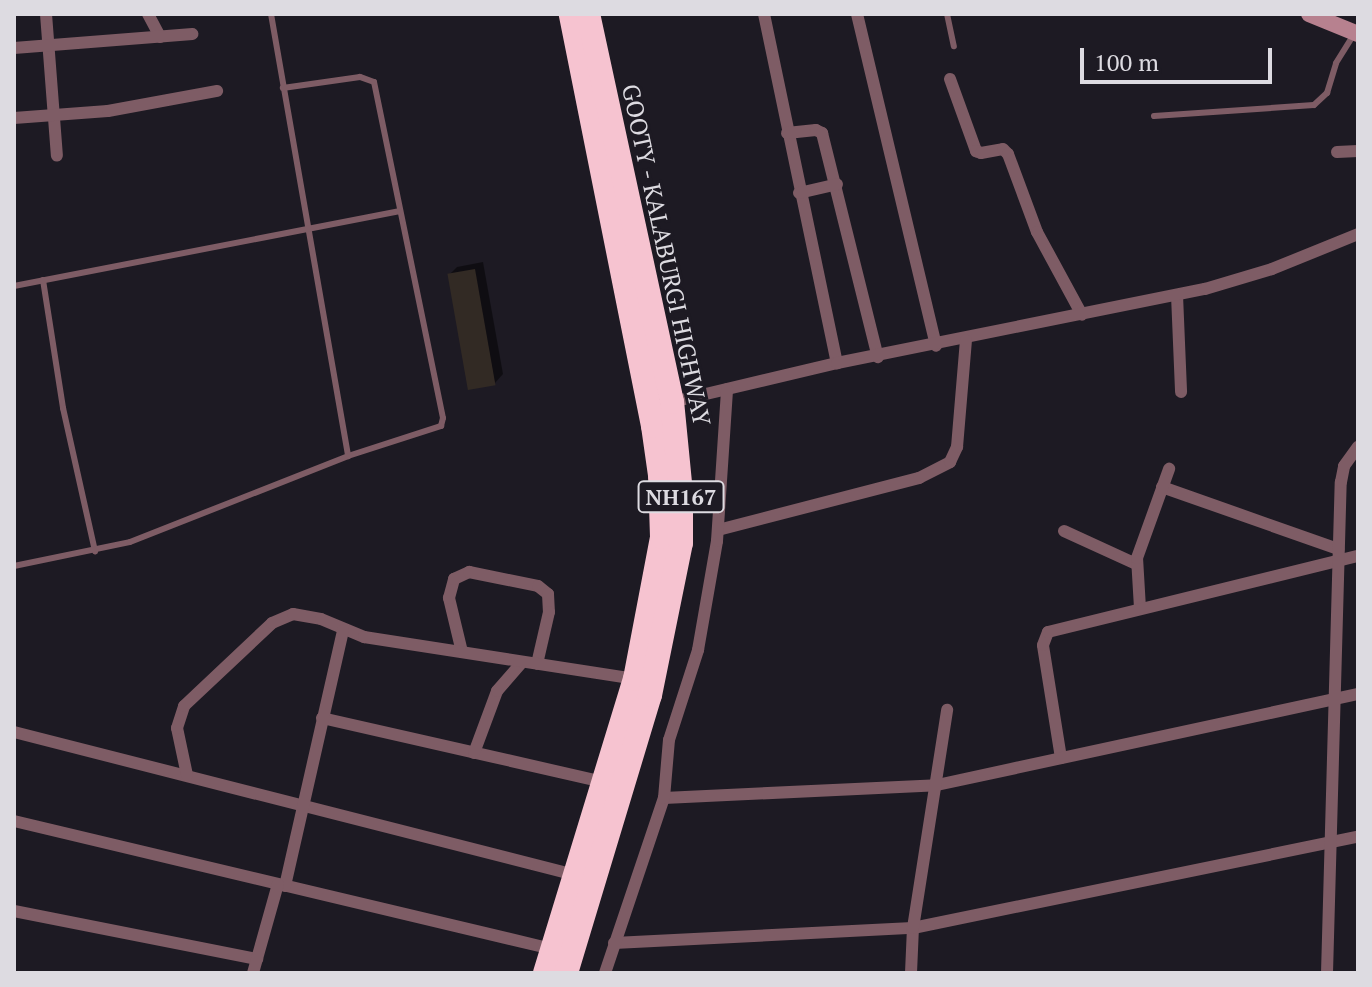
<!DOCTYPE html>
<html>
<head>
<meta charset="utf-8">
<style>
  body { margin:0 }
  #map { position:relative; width:1372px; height:987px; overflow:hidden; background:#1d1a23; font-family:"PT Serif",serif }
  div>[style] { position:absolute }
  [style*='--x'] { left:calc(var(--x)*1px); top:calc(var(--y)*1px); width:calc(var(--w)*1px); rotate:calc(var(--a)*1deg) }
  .shadow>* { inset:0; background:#0007 }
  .building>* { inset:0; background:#322a24; transform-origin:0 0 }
  .lane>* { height:6px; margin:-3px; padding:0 3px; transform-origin:3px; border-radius:3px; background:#7e5c65 }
  .street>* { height:12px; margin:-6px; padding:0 6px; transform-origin:6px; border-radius:6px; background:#7e5c65 }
  .secondary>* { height:16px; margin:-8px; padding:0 8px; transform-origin:8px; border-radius:8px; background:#b7818f }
  .highway>* { height:24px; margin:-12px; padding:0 12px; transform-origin:12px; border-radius:12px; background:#f6c3d0 }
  span { translate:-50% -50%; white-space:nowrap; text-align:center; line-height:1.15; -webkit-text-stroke:6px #1d1a23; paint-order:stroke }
  .shield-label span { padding:2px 6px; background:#1d1a23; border:2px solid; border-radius:6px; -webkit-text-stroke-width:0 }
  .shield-label { font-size:22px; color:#dddbe1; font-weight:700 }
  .street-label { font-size:24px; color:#dddbe1 }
  .frame { position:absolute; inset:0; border:16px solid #dddbe1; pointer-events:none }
  .scale { position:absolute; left:1080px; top:48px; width:192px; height:36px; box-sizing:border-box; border:4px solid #dddbe1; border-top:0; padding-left:10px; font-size:24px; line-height:28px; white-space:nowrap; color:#dddbe1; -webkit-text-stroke:6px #1d1a23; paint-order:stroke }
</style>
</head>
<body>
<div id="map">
  <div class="shadow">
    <i style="clip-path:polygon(483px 262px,503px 374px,495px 383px,449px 275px,457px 267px)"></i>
  </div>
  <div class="building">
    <i style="left:475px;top:269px;width:118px;height:28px;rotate:80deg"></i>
  </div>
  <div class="lane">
    <i style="--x:271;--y:14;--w:449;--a:80.1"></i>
    <i style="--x:947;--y:14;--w:33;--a:78"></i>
    <i style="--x:1154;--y:116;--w:160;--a:-3.9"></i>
    <i style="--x:1314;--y:105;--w:18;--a:-43"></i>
    <i style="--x:1327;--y:93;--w:31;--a:-73"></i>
    <i style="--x:1336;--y:63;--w:34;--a:-58"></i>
    <i style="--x:43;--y:280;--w:130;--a:81.1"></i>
    <i style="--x:63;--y:408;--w:147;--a:77.4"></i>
    <i style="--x:14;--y:286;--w:392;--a:-11"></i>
    <i style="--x:14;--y:566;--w:118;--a:-11.7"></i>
    <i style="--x:130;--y:542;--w:234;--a:-21.5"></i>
    <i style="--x:348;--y:456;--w:98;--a:-17.9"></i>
    <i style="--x:441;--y:426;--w:8;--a:-76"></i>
    <i style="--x:443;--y:418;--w:343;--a:-101.6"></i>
    <i style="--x:374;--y:82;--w:15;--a:-160"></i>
    <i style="--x:360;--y:77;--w:78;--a:171.9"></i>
  </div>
  <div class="street">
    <i style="--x:46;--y:14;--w:142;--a:85.6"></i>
    <i style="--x:148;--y:14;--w:26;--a:62"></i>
    <i style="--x:764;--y:14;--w:357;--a:78.2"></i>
    <i style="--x:857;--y:14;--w:341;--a:76.6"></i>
    <i style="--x:14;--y:48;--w:179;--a:-4.5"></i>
    <i style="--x:950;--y:79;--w:77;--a:70.1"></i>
    <i style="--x:976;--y:151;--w:5;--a:22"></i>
    <i style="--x:981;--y:153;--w:22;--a:-10"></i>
    <i style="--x:1003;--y:149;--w:7;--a:45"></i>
    <i style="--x:1008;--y:154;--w:83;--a:69.6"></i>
    <i style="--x:1037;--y:232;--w:94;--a:61.5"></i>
    <i style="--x:14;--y:118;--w:94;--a:-4.3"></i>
    <i style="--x:108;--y:111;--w:111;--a:-10.4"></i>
    <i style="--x:787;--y:133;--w:29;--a:-6"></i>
    <i style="--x:816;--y:130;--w:7;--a:27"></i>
    <i style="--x:822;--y:133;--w:231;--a:76"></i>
    <i style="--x:1337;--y:152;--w:21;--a:-3"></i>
    <i style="--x:799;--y:193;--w:39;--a:-13"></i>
    <i style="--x:1177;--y:295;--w:97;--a:87.6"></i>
    <i style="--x:672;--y:402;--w:170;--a:-13.3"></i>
    <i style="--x:837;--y:363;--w:375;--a:-11.4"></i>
    <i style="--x:1205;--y:289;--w:70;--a:-16.6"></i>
    <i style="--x:1272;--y:269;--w:93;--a:-22.1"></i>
    <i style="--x:1162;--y:487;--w:187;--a:19.4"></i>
    <i style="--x:718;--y:530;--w:208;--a:-14.5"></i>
    <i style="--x:919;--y:478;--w:35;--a:-27"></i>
    <i style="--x:950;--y:462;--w:17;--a:-65"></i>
    <i style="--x:957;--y:447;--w:107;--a:-85.2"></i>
    <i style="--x:1064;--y:531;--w:79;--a:24.6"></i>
    <i style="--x:1140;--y:608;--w:50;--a:-93.4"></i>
    <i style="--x:1137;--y:558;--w:95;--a:-70.2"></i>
    <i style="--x:462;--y:652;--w:56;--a:-103.5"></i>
    <i style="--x:449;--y:598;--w:20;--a:-75"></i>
    <i style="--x:454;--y:579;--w:17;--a:-25"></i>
    <i style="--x:469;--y:572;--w:70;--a:11.5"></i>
    <i style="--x:538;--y:586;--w:13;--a:39"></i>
    <i style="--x:548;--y:594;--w:18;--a:87"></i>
    <i style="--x:549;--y:612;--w:53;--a:103"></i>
    <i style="--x:322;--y:718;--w:289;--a:12.8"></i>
    <i style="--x:14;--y:732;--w:579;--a:14.3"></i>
    <i style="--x:474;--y:753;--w:66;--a:-69.6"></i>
    <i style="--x:497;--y:691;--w:38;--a:-49"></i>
    <i style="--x:1061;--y:758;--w:114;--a:-99.1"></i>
    <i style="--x:1043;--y:645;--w:14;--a:-69"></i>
    <i style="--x:1048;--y:632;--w:319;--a:-13.8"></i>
    <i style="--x:187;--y:775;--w:48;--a:-102"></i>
    <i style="--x:177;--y:728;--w:23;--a:-72"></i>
    <i style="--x:184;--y:706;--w:121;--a:-43.3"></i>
    <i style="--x:272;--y:623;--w:23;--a:-23"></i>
    <i style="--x:293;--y:614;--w:28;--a:10"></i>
    <i style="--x:321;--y:619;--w:47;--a:22.7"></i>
    <i style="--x:364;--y:637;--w:274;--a:8.8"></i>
    <i style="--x:664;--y:798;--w:273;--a:-2.7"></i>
    <i style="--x:937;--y:785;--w:431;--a:-12.2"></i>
    <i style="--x:14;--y:821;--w:553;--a:13.38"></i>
    <i style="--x:285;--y:886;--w:262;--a:-77.2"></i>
    <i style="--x:14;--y:911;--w:248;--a:11.2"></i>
    <i style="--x:614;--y:943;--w:299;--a:-2.9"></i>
    <i style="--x:913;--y:928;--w:454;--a:-11.6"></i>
    <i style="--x:253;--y:973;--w:92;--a:-74.3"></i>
    <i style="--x:605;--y:973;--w:185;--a:-71.4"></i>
    <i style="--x:664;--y:798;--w:58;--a:-85.1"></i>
    <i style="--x:669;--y:740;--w:95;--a:-72.1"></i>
    <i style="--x:698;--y:650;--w:111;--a:-80.1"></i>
    <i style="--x:717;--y:541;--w:152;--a:-86.2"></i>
    <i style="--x:911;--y:973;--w:45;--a:-87.5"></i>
    <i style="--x:913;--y:928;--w:221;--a:-81.1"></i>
    <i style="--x:1327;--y:973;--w:491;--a:-88.4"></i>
    <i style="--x:1341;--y:482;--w:16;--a:-79"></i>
    <i style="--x:1344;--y:466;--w:24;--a:-54"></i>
  </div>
  <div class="secondary">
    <i style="--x:1309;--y:14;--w:53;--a:22.2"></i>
  </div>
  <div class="highway">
    <i style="--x:545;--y:973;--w:307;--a:-73"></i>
    <i style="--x:635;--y:679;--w:145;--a:-79.2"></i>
    <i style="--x:662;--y:537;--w:62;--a:-91.8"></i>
    <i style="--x:660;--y:475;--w:49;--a:-98.1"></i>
    <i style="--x:653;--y:426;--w:420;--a:-101.3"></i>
    <i style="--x:566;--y:973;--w:290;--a:-73.2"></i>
    <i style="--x:650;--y:695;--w:155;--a:-78.5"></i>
    <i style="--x:681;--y:543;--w:50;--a:-90"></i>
    <i style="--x:681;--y:493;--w:91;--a:-95.6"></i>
    <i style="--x:672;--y:402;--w:397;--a:-102.2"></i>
  </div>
  <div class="shield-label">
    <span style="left:681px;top:497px">NH167</span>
  </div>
  <div class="street-label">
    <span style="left:666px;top:255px;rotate:78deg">GOOTY - KALABURGI HIGHWAY</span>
  </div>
  <div class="frame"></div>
  <div class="scale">100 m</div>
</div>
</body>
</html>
